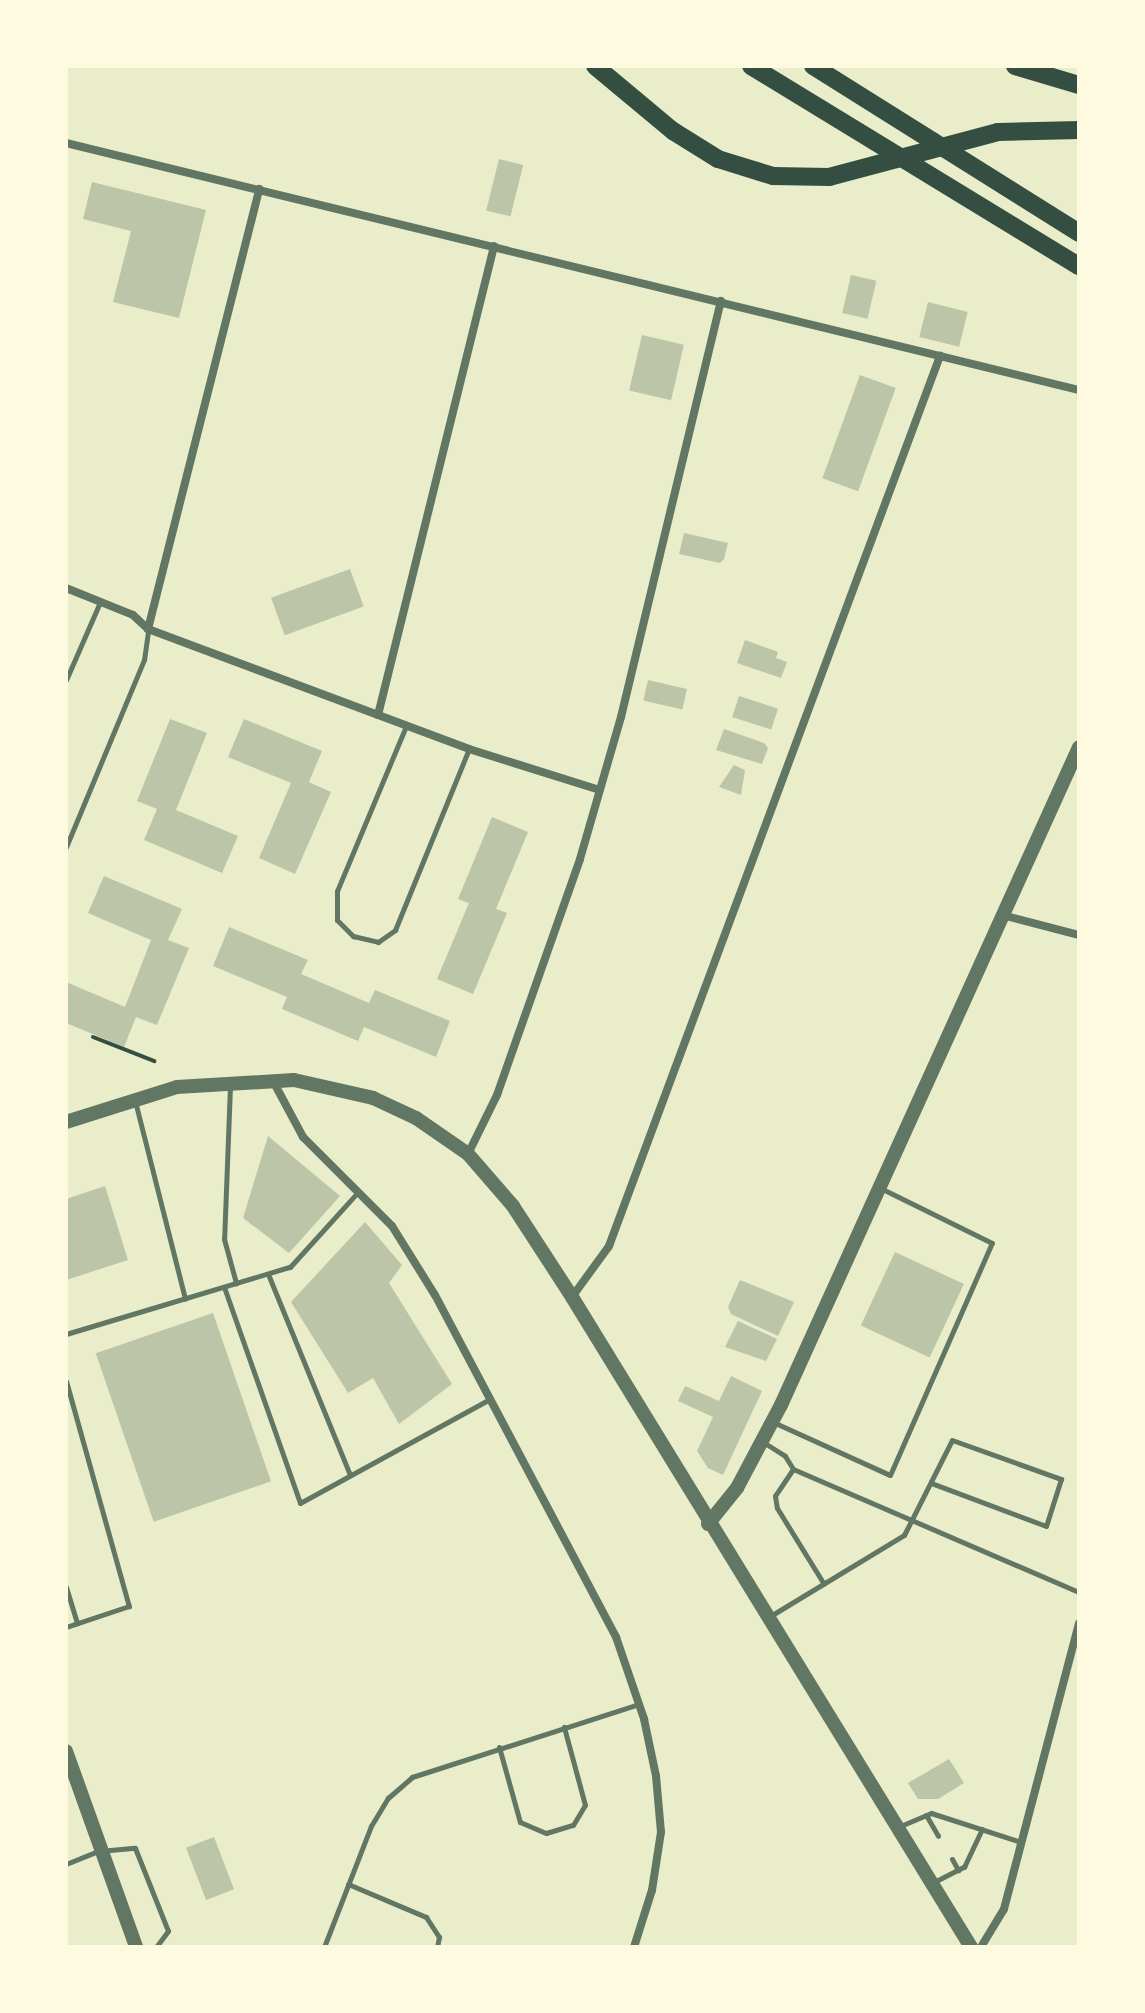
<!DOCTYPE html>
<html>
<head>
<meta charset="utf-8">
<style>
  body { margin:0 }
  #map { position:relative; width:1145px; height:2013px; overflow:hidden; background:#e9edc9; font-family:"Roboto Serif",serif }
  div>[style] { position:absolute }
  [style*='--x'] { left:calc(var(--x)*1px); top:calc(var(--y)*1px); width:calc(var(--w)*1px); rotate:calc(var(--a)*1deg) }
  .building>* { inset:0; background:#bcc5a7; transform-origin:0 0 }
  .path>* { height:4px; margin:-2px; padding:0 2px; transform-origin:2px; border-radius:2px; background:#344e41 }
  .service>* { height:5px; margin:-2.5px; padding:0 2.5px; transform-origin:2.5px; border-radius:2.5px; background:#617663 }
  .minor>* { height:8px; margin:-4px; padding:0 4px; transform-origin:4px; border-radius:4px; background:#617663 }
  .tertiary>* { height:14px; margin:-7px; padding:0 7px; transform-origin:7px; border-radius:7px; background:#617663 }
  .primary>* { height:18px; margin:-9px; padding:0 9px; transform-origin:9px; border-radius:9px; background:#344e41 }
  span { translate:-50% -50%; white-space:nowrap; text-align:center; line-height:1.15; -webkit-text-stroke:8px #fefae0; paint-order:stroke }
  .frame { position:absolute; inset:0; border:68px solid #fefae0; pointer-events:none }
</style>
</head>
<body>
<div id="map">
  <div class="building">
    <i style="left:499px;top:159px;width:25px;height:53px;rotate:14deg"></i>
    <i style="clip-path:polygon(92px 182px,206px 210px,179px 318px,113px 302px,131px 231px,83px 219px)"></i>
    <i style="left:851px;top:275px;width:26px;height:39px;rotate:13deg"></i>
    <i style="left:928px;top:302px;width:41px;height:36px;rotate:14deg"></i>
    <i style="left:642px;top:335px;width:43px;height:57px;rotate:13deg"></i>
    <i style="left:860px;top:375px;width:38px;height:110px;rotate:20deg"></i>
    <i style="clip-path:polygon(684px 533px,728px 543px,724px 559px,720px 563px,679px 554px)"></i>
    <i style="left:350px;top:569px;width:40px;height:84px;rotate:70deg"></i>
    <i style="clip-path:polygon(745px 640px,778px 652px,776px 658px,787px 662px,781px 678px,737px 663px)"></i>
    <i style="left:648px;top:680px;width:40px;height:21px;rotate:13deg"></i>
    <i style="left:739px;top:696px;width:41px;height:22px;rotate:18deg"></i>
    <i style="clip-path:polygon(170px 719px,207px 733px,176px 810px,238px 836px,222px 873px,144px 840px,157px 809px,137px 801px)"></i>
    <i style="clip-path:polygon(244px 719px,322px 751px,309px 782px,331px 792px,295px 874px,259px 858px,291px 783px,228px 757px)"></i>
    <i style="clip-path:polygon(724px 729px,764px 743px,768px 748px,762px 764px,716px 750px)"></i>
    <i style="clip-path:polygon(734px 765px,745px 770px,741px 795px,719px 787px)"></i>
    <i style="clip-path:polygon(492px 817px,528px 832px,496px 909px,507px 913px,473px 994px,437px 979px,469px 903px,458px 899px)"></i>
    <i style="clip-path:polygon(104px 876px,182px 909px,168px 940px,189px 948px,157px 1025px,136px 1017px,124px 1047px,66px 1023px,66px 982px,125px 1007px,151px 940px,88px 913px)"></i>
    <i style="clip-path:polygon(229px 927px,308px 960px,301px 974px,369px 1003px,375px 990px,450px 1021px,436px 1057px,364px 1027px,358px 1041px,282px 1009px,287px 997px,213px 966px)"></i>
    <i style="clip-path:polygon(268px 1136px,340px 1196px,289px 1253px,243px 1218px)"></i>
    <i style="clip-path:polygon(105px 1186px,128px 1260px,66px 1280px,66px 1199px)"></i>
    <i style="clip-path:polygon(365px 1222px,402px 1265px,389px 1283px,452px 1384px,399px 1424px,373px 1378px,348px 1393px,291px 1302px)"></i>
    <i style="left:895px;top:1252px;width:76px;height:81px;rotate:25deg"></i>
    <i style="clip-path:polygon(740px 1280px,794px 1302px,778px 1336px,731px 1314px,728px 1307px)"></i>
    <i style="left:213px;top:1313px;width:178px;height:124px;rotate:71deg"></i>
    <i style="clip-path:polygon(738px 1321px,777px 1339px,766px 1361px,725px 1347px)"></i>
    <i style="clip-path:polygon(731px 1376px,762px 1391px,723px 1475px,708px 1468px,697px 1451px,713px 1417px,678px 1401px,685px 1386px,719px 1401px)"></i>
    <i style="clip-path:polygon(949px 1759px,964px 1783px,938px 1799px,918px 1799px,908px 1783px)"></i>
    <i style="left:214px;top:1837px;width:56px;height:30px;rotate:69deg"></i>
  </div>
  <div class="path">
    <i style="--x:93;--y:1037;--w:66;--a:21.5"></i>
  </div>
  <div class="service">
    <i style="--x:66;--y:680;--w:85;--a:-66.4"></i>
    <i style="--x:406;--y:726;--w:179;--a:112.7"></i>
    <i style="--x:337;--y:891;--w:29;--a:90"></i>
    <i style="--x:337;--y:920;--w:23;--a:45"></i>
    <i style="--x:353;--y:936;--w:26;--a:13"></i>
    <i style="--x:378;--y:942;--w:21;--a:-35"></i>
    <i style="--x:395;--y:930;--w:196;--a:-67.8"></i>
    <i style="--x:66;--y:847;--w:203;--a:-67.4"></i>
    <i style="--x:144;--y:660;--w:30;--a:-82"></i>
    <i style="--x:230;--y:1086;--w:153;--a:92.2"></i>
    <i style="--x:224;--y:1239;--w:46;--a:74.7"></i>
    <i style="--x:135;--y:1101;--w:204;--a:75.8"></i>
    <i style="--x:268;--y:1274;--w:217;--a:67.8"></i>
    <i style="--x:224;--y:1287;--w:229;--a:70.6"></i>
    <i style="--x:300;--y:1503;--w:217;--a:-28.7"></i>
    <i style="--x:66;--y:1334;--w:234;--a:-16.7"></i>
    <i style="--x:290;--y:1267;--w:101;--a:-47.8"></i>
    <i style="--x:66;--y:1381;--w:234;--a:74.4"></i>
    <i style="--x:129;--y:1606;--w:66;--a:161.6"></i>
    <i style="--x:773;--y:1422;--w:128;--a:24.4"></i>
    <i style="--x:890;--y:1475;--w:253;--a:-66.3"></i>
    <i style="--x:992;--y:1243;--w:125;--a:-153.8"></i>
    <i style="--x:763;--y:1442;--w:26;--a:32"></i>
    <i style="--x:785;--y:1456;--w:15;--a:58"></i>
    <i style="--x:793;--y:1469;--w:311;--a:23.3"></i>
    <i style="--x:793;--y:1469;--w:32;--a:124"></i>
    <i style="--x:775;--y:1496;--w:12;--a:81"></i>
    <i style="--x:777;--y:1508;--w:89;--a:58.3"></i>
    <i style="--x:66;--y:1587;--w:38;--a:73"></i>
    <i style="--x:772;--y:1615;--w:154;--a:-31.2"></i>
    <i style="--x:904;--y:1535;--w:106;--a:-63.2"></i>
    <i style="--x:952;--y:1440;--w:116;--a:19.7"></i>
    <i style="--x:1061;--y:1479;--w:49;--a:107.7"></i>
    <i style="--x:1046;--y:1526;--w:123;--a:-159.5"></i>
    <i style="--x:499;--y:1747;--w:78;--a:74.4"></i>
    <i style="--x:520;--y:1822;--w:28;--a:23"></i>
    <i style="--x:546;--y:1833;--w:28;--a:-17"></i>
    <i style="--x:573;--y:1825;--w:23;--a:-59"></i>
    <i style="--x:585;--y:1805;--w:81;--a:-105.1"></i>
    <i style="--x:926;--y:1815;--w:24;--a:60"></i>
    <i style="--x:898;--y:1827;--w:36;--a:-23"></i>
    <i style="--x:931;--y:1813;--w:95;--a:17.9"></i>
    <i style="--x:952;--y:1859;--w:13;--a:61"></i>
    <i style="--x:66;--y:1864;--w:35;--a:-22"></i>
    <i style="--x:99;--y:1851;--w:36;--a:-5"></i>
    <i style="--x:135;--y:1848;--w:89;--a:68.3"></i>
    <i style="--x:168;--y:1931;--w:20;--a:127"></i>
    <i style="--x:934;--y:1882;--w:34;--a:-27"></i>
    <i style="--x:964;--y:1867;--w:42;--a:-64.7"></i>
    <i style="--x:348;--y:1884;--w:85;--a:22.9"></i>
    <i style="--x:426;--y:1917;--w:24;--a:57"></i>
    <i style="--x:439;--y:1937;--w:10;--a:101"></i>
    <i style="--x:324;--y:1947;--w:130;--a:-68.8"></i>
    <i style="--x:371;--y:1826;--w:33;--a:-59"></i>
    <i style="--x:388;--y:1798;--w:32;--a:-41"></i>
    <i style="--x:412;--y:1777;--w:238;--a:-17.8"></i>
  </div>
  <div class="minor">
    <i style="--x:66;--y:143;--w:1043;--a:13.7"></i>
    <i style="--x:66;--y:588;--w:72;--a:21.9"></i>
    <i style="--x:133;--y:615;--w:21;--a:43"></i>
    <i style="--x:148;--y:629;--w:343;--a:20.5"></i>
    <i style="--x:469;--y:749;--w:137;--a:17.4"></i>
    <i style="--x:148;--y:629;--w:454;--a:-75.8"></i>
    <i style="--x:378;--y:715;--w:483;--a:-76.1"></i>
    <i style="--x:1002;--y:915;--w:80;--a:14.6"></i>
    <i style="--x:273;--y:1081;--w:64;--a:61.8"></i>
    <i style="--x:303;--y:1137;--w:126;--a:45"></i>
    <i style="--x:392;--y:1226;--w:81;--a:58.1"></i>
    <i style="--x:435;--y:1295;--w:387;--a:62.1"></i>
    <i style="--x:616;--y:1637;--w:87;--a:71.1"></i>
    <i style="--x:644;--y:1719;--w:58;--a:78.1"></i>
    <i style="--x:656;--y:1776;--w:56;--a:84.9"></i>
    <i style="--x:661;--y:1832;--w:59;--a:98.8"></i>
    <i style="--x:652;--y:1890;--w:60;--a:107.5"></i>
    <i style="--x:468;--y:1154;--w:66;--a:-63.8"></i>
    <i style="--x:497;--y:1095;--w:250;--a:-70.6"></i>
    <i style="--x:580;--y:859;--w:148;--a:-73.9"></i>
    <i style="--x:621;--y:717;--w:428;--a:-76.5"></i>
    <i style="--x:572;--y:1297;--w:63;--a:-54"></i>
    <i style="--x:609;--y:1246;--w:950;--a:-69.6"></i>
    <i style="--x:981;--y:1947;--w:44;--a:-58.8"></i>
    <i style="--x:1004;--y:1909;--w:295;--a:-75.3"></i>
  </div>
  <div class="tertiary">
    <i style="--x:66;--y:1122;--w:116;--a:-17.5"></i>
    <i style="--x:177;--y:1087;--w:117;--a:-3.4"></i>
    <i style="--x:294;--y:1080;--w:81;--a:12.8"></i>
    <i style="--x:373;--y:1098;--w:47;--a:24.9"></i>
    <i style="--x:416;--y:1118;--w:63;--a:34.7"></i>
    <i style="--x:468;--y:1154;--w:69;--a:49.1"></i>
    <i style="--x:513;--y:1206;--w:108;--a:57"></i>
    <i style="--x:572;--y:1297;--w:763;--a:58.46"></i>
    <i style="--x:708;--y:1524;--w:46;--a:-51.1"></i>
    <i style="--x:737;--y:1488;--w:94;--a:-62.1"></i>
    <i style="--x:781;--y:1405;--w:722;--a:-65.63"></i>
    <i style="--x:66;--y:1751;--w:208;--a:70.3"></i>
  </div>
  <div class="primary">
    <i style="--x:595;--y:66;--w:102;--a:39.8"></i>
    <i style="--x:673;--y:131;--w:53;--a:31.9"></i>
    <i style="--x:718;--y:159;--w:58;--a:17.2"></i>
    <i style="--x:773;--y:176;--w:56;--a:1"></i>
    <i style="--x:829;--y:177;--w:175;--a:-14.9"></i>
    <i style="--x:998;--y:132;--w:81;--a:-1.4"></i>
    <i style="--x:751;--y:66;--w:384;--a:31.4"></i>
    <i style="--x:813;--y:66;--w:314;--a:32.1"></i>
    <i style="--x:1015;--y:66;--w:67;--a:16.5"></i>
  </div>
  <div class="frame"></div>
</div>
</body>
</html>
